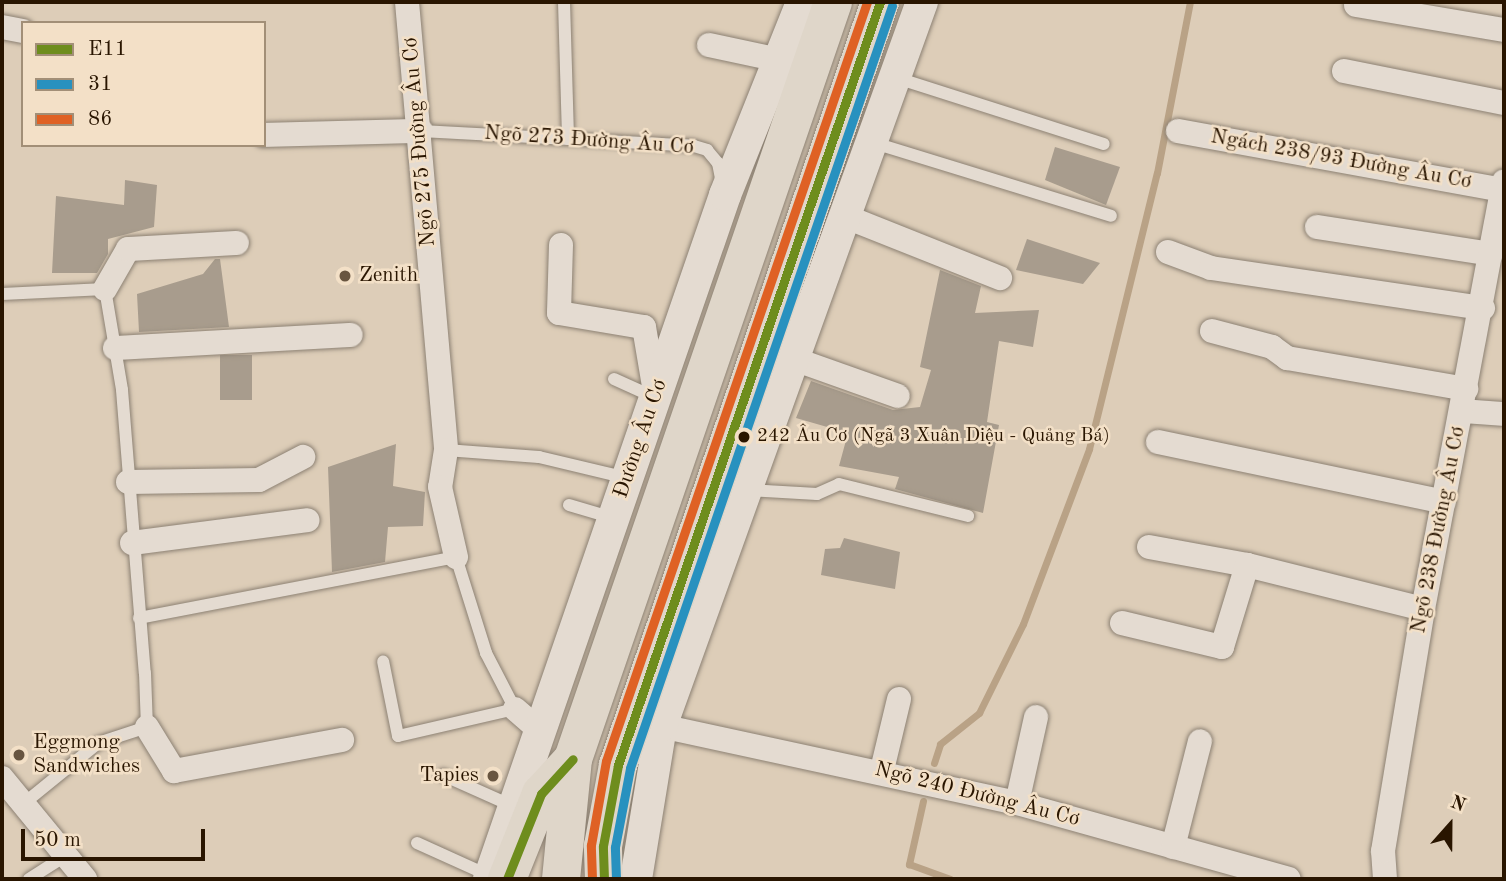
<!DOCTYPE html>
<html>
<head>
<meta charset="utf-8">
<style>
  body { margin:0 }
  #map { position:relative; width:1506px; height:881px; overflow:hidden; background:#ddcdb8; font-family:"Old Standard TT",serif }
  div>[style] { position:absolute }
  [style*='--x'] { left:calc(var(--x)*1px); top:calc(var(--y)*1px); width:calc(var(--w)*1px); rotate:calc(var(--a)*1deg) }
  .stream>* { height:7px; margin:-3.5px; padding:0 3.5px; transform-origin:3.5px; border-radius:3.5px; background:#b9a286 }
  .building>* { inset:0; background:#a89c8d; transform-origin:0 0 }
  .roads { filter:drop-shadow(0 0 2px #8c8173) drop-shadow(0 0 2px #8c8173) }
  .service>* { height:12px; margin:-6px; padding:0 6px; transform-origin:6px; border-radius:6px; background:#e4dbd1 }
  .minor>* { height:24px; margin:-12px; padding:0 12px; transform-origin:12px; border-radius:12px; background:#e4dbd1 }
  .tertiary>* { height:32px; margin:-16px; padding:0 16px; transform-origin:16px; border-radius:16px; background:#e4dbd1 }
  .primary>* { height:38px; margin:-19px; padding:0 19px; transform-origin:19px; border-radius:19px; background:#dfd6c9 }
  .bus-1>* { height:9px; margin:-4.5px; padding:0 4.5px; transform-origin:4.5px; border-radius:4.5px; background:#6e8d1d }
  .bus-2>* { height:9px; margin:-4.5px; padding:0 4.5px; transform-origin:4.5px; border-radius:4.5px; background:#2891bf }
  .bus-3>* { height:9px; margin:-4.5px; padding:0 4.5px; transform-origin:4.5px; border-radius:4.5px; background:#df6124 }
  .dots>* { width:19px; height:19px; translate:-50% -50%; box-sizing:border-box; border:4px solid #f3e0c7; border-radius:50% }
  span { translate:-50% -50%; white-space:nowrap; text-align:center; line-height:1.15; -webkit-text-stroke:5px #f3e0c7; paint-order:stroke }
  .bus-label { font-size:19px; color:#291500 }
  .left { translate:0 -50%; text-align:left }
  .street-label { font-size:21px; color:#291500 }
  .poi-label { font-size:21px; color:#291500 }
  .right { translate:-100% -50%; text-align:right }
  .frame { position:absolute; inset:0; border:4px solid #291500; pointer-events:none }
  .legend { position:absolute; left:21px; top:21px; width:245px; height:126px; box-sizing:border-box; background:#f3e0c7; border:2px solid #a28f77; margin:0; padding:9px 12px; list-style:none; font-size:21px; color:#291500 }
  .legend li { display:flex; align-items:center; gap:14px; height:35px }
  .legend b { width:35px; border:2px solid #a28f77 }
  .north { position:absolute; left:1415px; top:790px; width:70px; height:70px; -webkit-text-stroke:5px #f3e0c7; paint-order:stroke; rotate:21deg; font-size:19px; font-weight:700; line-height:28px; text-align:center; color:#291500 }
  .north::after { content:''; display:block; margin:auto; width:24px; height:32px; background:#291500; clip-path:polygon(50% 0,100% 100%,50% 72%,0 100%) }
  .scale { position:absolute; left:21px; top:829px; width:184px; height:32px; box-sizing:border-box; border:4px solid #291500; border-top:0; padding-left:9px; font-size:21px; line-height:24px; white-space:nowrap; color:#291500; -webkit-text-stroke:5px #f3e0c7; paint-order:stroke }
</style>
</head>
<body>
<div id="map">
  <div class="stream">
    <i style="--x:934;--y:763;--w:20;--a:-72"></i>
    <i style="--x:940;--y:744;--w:50;--a:-38.5"></i>
    <i style="--x:979;--y:713;--w:99;--a:-63.7"></i>
    <i style="--x:1023;--y:624;--w:187;--a:-69.3"></i>
    <i style="--x:1089;--y:449;--w:284;--a:-76.2"></i>
    <i style="--x:1157;--y:173;--w:174;--a:-79.1"></i>
    <i style="--x:923;--y:801;--w:65;--a:102.5"></i>
    <i style="--x:909;--y:864;--w:44;--a:20.1"></i>
  </div>
  <div class="building">
    <i style="clip-path:polygon(1055px 147px,1120px 167px,1106px 205px,1045px 180px)"></i>
    <i style="clip-path:polygon(125px 180px,157px 185px,154px 227px,108px 239px,108px 254px,97px 273px,52px 273px,56px 196px,124px 205px)"></i>
    <i style="clip-path:polygon(1027px 239px,1100px 263px,1083px 284px,1016px 270px)"></i>
    <i style="clip-path:polygon(215px 259px,220px 259px,229px 327px,139px 332px,137px 294px,203px 274px)"></i>
    <i style="clip-path:polygon(940px 270px,981px 286px,975px 313px,1039px 310px,1033px 347px,999px 341px,987px 422px,999px 425px,983px 513px,895px 489px,899px 477px,839px 466px,848px 433px,796px 418px,811px 381px,893px 410px,920px 407px,931px 370px,920px 367px)"></i>
    <i style="left:252px;top:355px;width:45px;height:32px;rotate:90deg"></i>
    <i style="clip-path:polygon(396px 444px,393px 486px,425px 492px,423px 526px,388px 527px,385px 562px,332px 572px,328px 467px)"></i>
    <i style="clip-path:polygon(844px 538px,900px 552px,895px 589px,821px 575px,825px 549px,840px 548px)"></i>
  </div>
  <div class="roads">
    <div class="service">
      <i style="--x:564;--y:2;--w:137;--a:88.3"></i>
      <i style="--x:897;--y:78;--w:217;--a:17.7"></i>
      <i style="--x:421;--y:131;--w:273;--a:3.1"></i>
      <i style="--x:694;--y:146;--w:14;--a:17"></i>
      <i style="--x:707;--y:150;--w:17;--a:50"></i>
      <i style="--x:718;--y:163;--w:21;--a:79"></i>
      <i style="--x:871;--y:142;--w:251;--a:17.1"></i>
      <i style="--x:2;--y:294;--w:103;--a:-2.8"></i>
      <i style="--x:105;--y:289;--w:102;--a:80.4"></i>
      <i style="--x:122;--y:390;--w:284;--a:85.4"></i>
      <i style="--x:145;--y:673;--w:54;--a:87.9"></i>
      <i style="--x:147;--y:727;--w:52;--a:161.9"></i>
      <i style="--x:98;--y:743;--w:98;--a:140.8"></i>
      <i style="--x:614;--y:379;--w:46;--a:24.3"></i>
      <i style="--x:446;--y:450;--w:93;--a:4.3"></i>
      <i style="--x:539;--y:457;--w:90;--a:13.4"></i>
      <i style="--x:748;--y:490;--w:69;--a:3.3"></i>
      <i style="--x:817;--y:494;--w:24;--a:-24"></i>
      <i style="--x:839;--y:484;--w:133;--a:13.9"></i>
      <i style="--x:569;--y:505;--w:46;--a:16.5"></i>
      <i style="--x:139;--y:618;--w:323;--a:-10.9"></i>
      <i style="--x:456;--y:557;--w:101;--a:72.6"></i>
      <i style="--x:486;--y:653;--w:63;--a:62.6"></i>
      <i style="--x:515;--y:709;--w:120;--a:167"></i>
      <i style="--x:398;--y:736;--w:76;--a:-101.3"></i>
      <i style="--x:443;--y:775;--w:73;--a:24.1"></i>
      <i style="--x:417;--y:843;--w:78;--a:24.3"></i>
      <i style="--x:29;--y:879;--w:43;--a:-32.6"></i>
    </div>
    <div class="minor">
      <i style="--x:407;--y:2;--w:450;--a:85"></i>
      <i style="--x:446;--y:450;--w:37;--a:99"></i>
      <i style="--x:440;--y:487;--w:72;--a:77.1"></i>
      <i style="--x:1356;--y:5;--w:150;--a:9.6"></i>
      <i style="--x:2;--y:27;--w:21;--a:11"></i>
      <i style="--x:709;--y:45;--w:72;--a:12.1"></i>
      <i style="--x:1344;--y:71;--w:163;--a:11.3"></i>
      <i style="--x:1178;--y:131;--w:330;--a:10.3"></i>
      <i style="--x:264;--y:135;--w:157;--a:-1.5"></i>
      <i style="--x:844;--y:216;--w:168;--a:21.7"></i>
      <i style="--x:1317;--y:227;--w:176;--a:8.8"></i>
      <i style="--x:561;--y:245;--w:68;--a:91.7"></i>
      <i style="--x:559;--y:313;--w:86;--a:9.4"></i>
      <i style="--x:644;--y:327;--w:72;--a:80.4"></i>
      <i style="--x:1168;--y:252;--w:46;--a:20.4"></i>
      <i style="--x:1211;--y:268;--w:275;--a:8.4"></i>
      <i style="--x:105;--y:289;--w:46;--a:-60.1"></i>
      <i style="--x:128;--y:249;--w:109;--a:-3.2"></i>
      <i style="--x:1212;--y:331;--w:62;--a:14.9"></i>
      <i style="--x:1272;--y:347;--w:19;--a:36"></i>
      <i style="--x:1287;--y:358;--w:182;--a:9.8"></i>
      <i style="--x:115;--y:348;--w:236;--a:-3.2"></i>
      <i style="--x:794;--y:359;--w:110;--a:19.6"></i>
      <i style="--x:1462;--y:411;--w:42;--a:4.1"></i>
      <i style="--x:1158;--y:442;--w:292;--a:11.8"></i>
      <i style="--x:128;--y:482;--w:131;--a:-0.9"></i>
      <i style="--x:259;--y:480;--w:50;--a:-27.6"></i>
      <i style="--x:132;--y:543;--w:177;--a:-7.4"></i>
      <i style="--x:1149;--y:547;--w:100;--a:10.4"></i>
      <i style="--x:1247;--y:565;--w:181;--a:14"></i>
      <i style="--x:1122;--y:623;--w:103;--a:13.5"></i>
      <i style="--x:1222;--y:647;--w:86;--a:-73"></i>
      <i style="--x:515;--y:709;--w:33;--a:41"></i>
      <i style="--x:661;--y:726;--w:364;--a:12.2"></i>
      <i style="--x:1017;--y:803;--w:282;--a:15.6"></i>
      <i style="--x:147;--y:727;--w:52;--a:58.5"></i>
      <i style="--x:174;--y:771;--w:171;--a:-10.5"></i>
      <i style="--x:882;--y:770;--w:73;--a:-76.5"></i>
      <i style="--x:2;--y:778;--w:131;--a:50.6"></i>
      <i style="--x:1017;--y:803;--w:88;--a:-77.5"></i>
      <i style="--x:1173;--y:847;--w:109;--a:-75.7"></i>
      <i style="--x:1385;--y:879;--w:28;--a:-94"></i>
      <i style="--x:1383;--y:851;--w:245;--a:-80.6"></i>
      <i style="--x:1423;--y:609;--w:435;--a:-79.3"></i>
    </div>
    <div class="tertiary">
      <i style="--x:489;--y:879;--w:724;--a:-70.96"></i>
      <i style="--x:725;--y:195;--w:208;--a:-68.2"></i>
      <i style="--x:636;--y:879;--w:155;--a:-80.7"></i>
      <i style="--x:661;--y:726;--w:770;--a:-70.18"></i>
    </div>
    <div class="primary">
      <i style="--x:507;--y:879;--w:92;--a:-68.2"></i>
      <i style="--x:541;--y:794;--w:47;--a:-47.6"></i>
      <i style="--x:561;--y:879;--w:121;--a:-84.3"></i>
      <i style="--x:573;--y:759;--w:800;--a:-71.04"></i>
      <i style="--x:604;--y:879;--w:33;--a:-92"></i>
      <i style="--x:603;--y:846;--w:82;--a:-79.5"></i>
      <i style="--x:618;--y:765;--w:807;--a:-71.05"></i>
    </div>
  </div>
  <div class="bus-1">
    <i style="--x:507;--y:879;--w:92;--a:-68.2"></i>
    <i style="--x:541;--y:794;--w:47;--a:-47.6"></i>
    <i style="--x:604;--y:879;--w:33;--a:-92"></i>
    <i style="--x:603;--y:846;--w:82;--a:-79.5"></i>
    <i style="--x:618;--y:765;--w:807;--a:-71.05"></i>
  </div>
  <div class="bus-2">
    <i style="--x:616;--y:879;--w:32;--a:-92"></i>
    <i style="--x:615;--y:847;--w:80;--a:-79.2"></i>
    <i style="--x:630;--y:768;--w:806;--a:-71.03"></i>
  </div>
  <div class="bus-3">
    <i style="--x:592;--y:879;--w:34;--a:-92"></i>
    <i style="--x:591;--y:845;--w:85;--a:-79.9"></i>
    <i style="--x:606;--y:761;--w:803;--a:-71.02"></i>
  </div>
  <div class="dots">
    <i style="left:345px;top:276px;background:#685540"></i>
    <i style="left:744px;top:437px;background:#291500"></i>
    <i style="left:19px;top:755px;background:#685540"></i>
    <i style="left:493px;top:776px;background:#685540"></i>
  </div>
  <div class="bus-label">
    <span class="left" style="left:757px;top:437px">242 Âu Cơ (Ngã 3 Xuân Diệu - Quảng Bá)</span>
  </div>
  <div class="street-label">
    <span style="left:589px;top:141px;rotate:4deg">Ngõ 273 Đường Âu Cơ</span>
    <span style="left:420px;top:142px;rotate:-95deg">Ngõ 275 Đường Âu Cơ</span>
    <span style="left:1341px;top:160px;rotate:10deg">Ngách 238/93 Đường Âu Cơ</span>
    <span style="left:641px;top:439px;rotate:-71deg">Đường Âu Cơ</span>
    <span style="left:1439px;top:530px;rotate:-79deg">Ngõ 238 Đường Âu Cơ</span>
    <span style="left:977px;top:795px;rotate:14deg">Ngõ 240 Đường Âu Cơ</span>
  </div>
  <div class="poi-label">
    <span class="left" style="left:359px;top:276px">Zenith</span>
    <span class="left" style="left:33px;top:755px">Eggmong<br>Sandwiches</span>
    <span class="right" style="left:479px;top:776px">Tapies</span>
  </div>
  <div class="frame"></div>
  <ul class="legend">
  <li><b style="height:9px;background:#6e8d1d"></b>E11</li>
  <li><b style="height:9px;background:#2891bf"></b>31</li>
  <li><b style="height:9px;background:#df6124"></b>86</li>
  </ul>
  <div class="north">N</div>
  <div class="scale">50 m</div>
</div>
</body>
</html>
